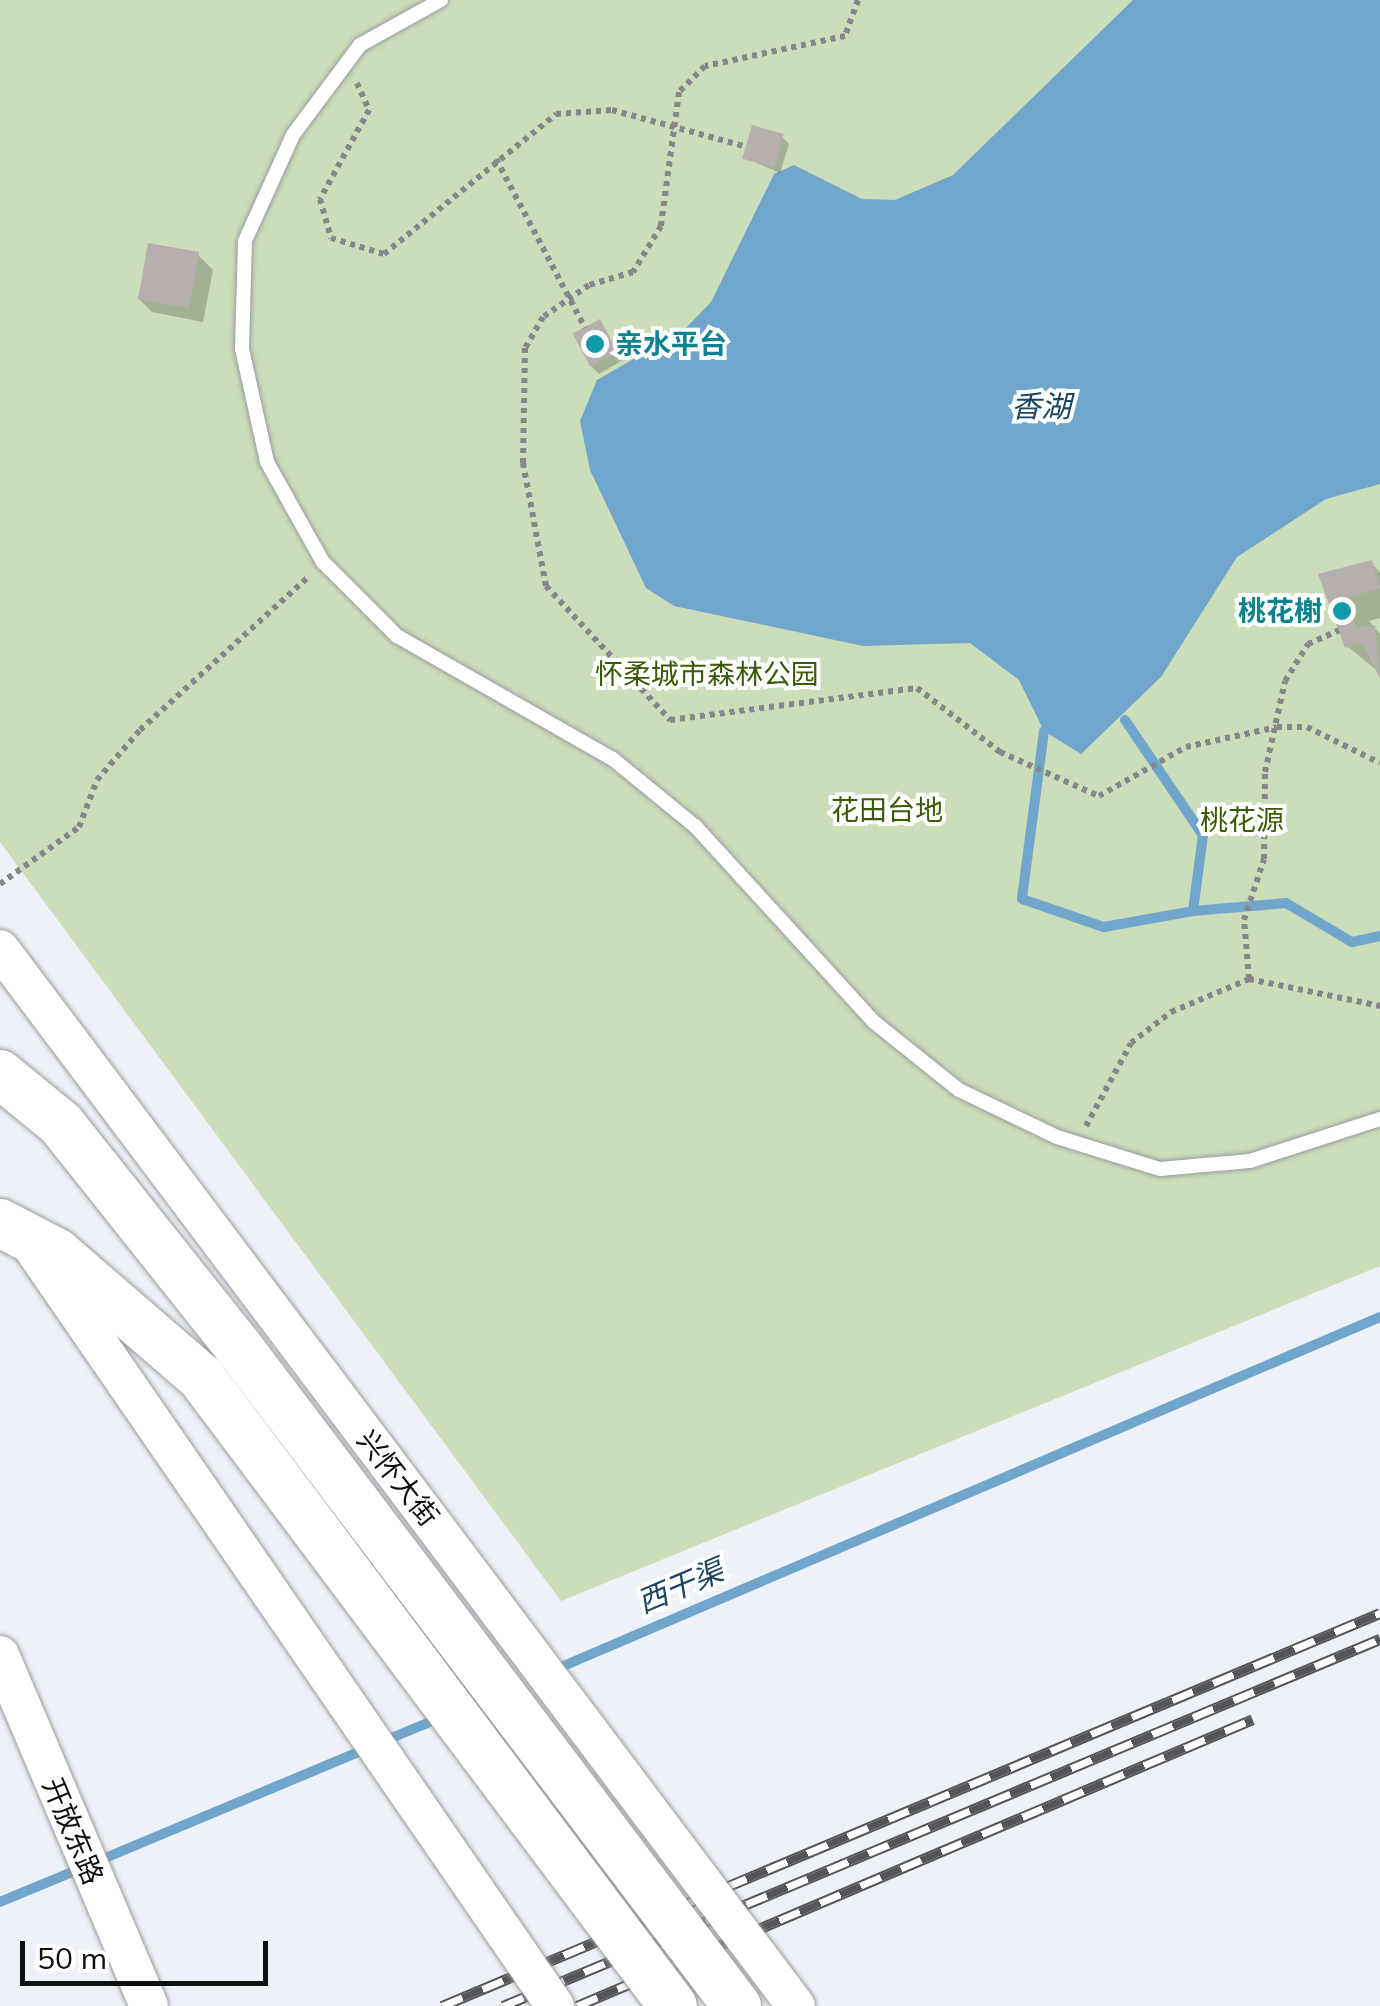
<!DOCTYPE html>
<html>
<head>
<meta charset="utf-8">
<style>
  body { margin:0 }
  #map { position:relative; width:1380px; height:2006px; overflow:hidden; background:#eef1f7; font-family:Mulish,"Noto Sans SC",sans-serif }
  div>[style] { position:absolute }
  [style*='--x'] { left:calc(var(--x)*1px); top:calc(var(--y)*1px); width:calc(var(--w)*1px); rotate:calc(var(--a)*1deg) }
  .green>* { inset:0; background:#cbddb9 }
  .water>* { inset:0; background:#70a6cc }
  .shadow>* { inset:0; background:#0003 }
  .stream>* { height:10px; margin:-5px; padding:0 5px; transform-origin:5px; border-radius:5px; background:#70a6cc }
  .building>* { inset:0; background:#b7afae; transform-origin:0 0 }
  .path>* { height:6px; margin-top:-3px; transform-origin:0; background:repeating-linear-gradient(90deg,#85878b 0 5px,transparent 0 10px) }
  .roads { filter:drop-shadow(0 0 2px #979a9f) drop-shadow(0 0 2px #979a9f) }
  .lane>* { height:14px; margin:-7px; padding:0 7px; transform-origin:7px; border-radius:7px; background:#fff }
  .secondary>* { height:38px; margin:-19px; padding:0 19px; transform-origin:19px; border-radius:19px; background:#fff }
  .rail>* { height:11px; margin-top:-5.5px; transform-origin:0; background:repeating-linear-gradient(90deg,#fff 0 22px,#545559 0 44px); box-sizing:border-box; border-block:2px solid #545559 }
  .bridges { filter:drop-shadow(0 0 2px #979a9f) drop-shadow(0 0 2px #979a9f) }
  .secondary-bridge>* { height:38px; margin:-19px; padding:0 19px; transform-origin:19px; border-radius:19px; background:#fff }
  .highway-bridge>* { height:48px; margin:-24px; padding:0 24px; transform-origin:24px; border-radius:24px; background:#fff }
  .dots>* { width:28px; height:28px; translate:-50% -50%; box-sizing:border-box; border:5px solid #fff; border-radius:50% }
  span { translate:-50% -50%; white-space:nowrap; text-align:center; line-height:1.15; -webkit-text-stroke:8px #fff; paint-order:stroke }
  .culture-label { font-size:28px; color:#0d838f; font-weight:700 }
  .left { translate:0 -50%; text-align:left }
  .right { translate:-100% -50%; text-align:right }
  .park-label { font-size:28px; color:#3b5a07 }
  .street-label { font-size:28px; color:#0e0f11 }
  .water-label { font-size:30px; color:#1b4560; font-style:italic }
  .scale { position:absolute; left:20px; top:1941px; width:248px; height:45px; box-sizing:border-box; border:5px solid #0e0f11; border-top:0; padding-left:12px; font-size:30px; line-height:35px; white-space:nowrap; color:#0e0f11; -webkit-text-stroke:8px #fff; paint-order:stroke }
</style>
</head>
<body>
<div id="map">
  <div class="green">
    <i style="clip-path:polygon(0 0,1380px 0,1380px 1266px,561px 1601px,0 842px)"></i>
  </div>
  <div class="water">
    <i style="clip-path:polygon(1133px 0,1380px 0,1380px 484px,1326px 499px,1237px 557px,1161px 677px,1081px 754px,1044px 731px,1019px 680px,970px 643px,863px 646px,674px 606px,646px 588px,590px 470px,580px 421px,597px 380px,684px 330px,711px 302px,774px 174px,794px 165px,862px 199px,895px 200px,953px 175px)"></i>
  </div>
  <div class="shadow">
    <i style="clip-path:polygon(782px 137px,789px 144px,780px 173px,743px 157px)"></i>
    <i style="clip-path:polygon(197px 254px,213px 270px,203px 322px,152px 312px,137px 297px)"></i>
    <i style="clip-path:polygon(600px 322px,623px 360px,599px 374px,592px 367px)"></i>
    <i style="clip-path:polygon(1371px 563px,1380px 572px,1380px 618px,1369px 621px,1380px 634px,1380px 673px,1347px 646px,1321px 575px)"></i>
  </div>
  <div class="stream">
    <i style="--x:1125;--y:720;--w:139;--a:55.9"></i>
    <i style="--x:1203;--y:835;--w:77;--a:97.5"></i>
    <i style="--x:1193;--y:911;--w:93;--a:-4.9"></i>
    <i style="--x:1286;--y:903;--w:77;--a:30.6"></i>
    <i style="--x:1352;--y:942;--w:29;--a:-12"></i>
    <i style="--x:1044;--y:731;--w:169;--a:97.5"></i>
    <i style="--x:1022;--y:899;--w:87;--a:18.9"></i>
    <i style="--x:1104;--y:927;--w:90;--a:-10.2"></i>
    <i style="--x:554;--y:1670;--w:898;--a:-23.14"></i>
    <i style="--x:384;--y:1741;--w:63;--a:-22.5"></i>
    <i style="--x:98;--y:1861;--w:293;--a:-22.7"></i>
    <i style="--x:0;--y:1902;--w:89;--a:-22.5"></i>
  </div>
  <div class="building">
    <i style="left:752px;top:125px;width:33px;height:35px;rotate:16deg"></i>
    <i style="left:148px;top:243px;width:52px;height:57px;rotate:10deg"></i>
    <i style="left:600px;top:319px;width:38px;height:31px;rotate:62deg"></i>
    <i style="clip-path:polygon(1372px 560px,1380px 588px,1347px 598px,1357px 628px,1375px 625px,1380px 679px,1362px 643px,1345px 648px,1318px 574px)"></i>
  </div>
  <div class="path">
    <i style="--x:858;--y:0;--w:38;--a:110"></i>
    <i style="--x:845;--y:36;--w:143;--a:167.9"></i>
    <i style="--x:705;--y:66;--w:37;--a:135"></i>
    <i style="--x:679;--y:92;--w:135;--a:97.7"></i>
    <i style="--x:661;--y:226;--w:54;--a:121.3"></i>
    <i style="--x:633;--y:272;--w:46;--a:163.5"></i>
    <i style="--x:589;--y:285;--w:56;--a:145.2"></i>
    <i style="--x:543;--y:317;--w:36;--a:120"></i>
    <i style="--x:525;--y:348;--w:115;--a:91"></i>
    <i style="--x:523;--y:463;--w:125;--a:79.4"></i>
    <i style="--x:546;--y:586;--w:183;--a:47.2"></i>
    <i style="--x:670;--y:720;--w:249;--a:-7.4"></i>
    <i style="--x:917;--y:688;--w:105;--a:37.6"></i>
    <i style="--x:1000;--y:752;--w:108;--a:24"></i>
    <i style="--x:1099;--y:796;--w:100;--a:-29.4"></i>
    <i style="--x:1186;--y:747;--w:93;--a:-12.4"></i>
    <i style="--x:1277;--y:727;--w:30;--a:0"></i>
    <i style="--x:1307;--y:727;--w:81;--a:26.3"></i>
    <i style="--x:357;--y:83;--w:30;--a:66"></i>
    <i style="--x:369;--y:110;--w:102;--a:118.8"></i>
    <i style="--x:320;--y:199;--w:41;--a:74.2"></i>
    <i style="--x:331;--y:238;--w:55;--a:16.8"></i>
    <i style="--x:384;--y:254;--w:222;--a:-39.1"></i>
    <i style="--x:556;--y:114;--w:56;--a:-4.1"></i>
    <i style="--x:612;--y:110;--w:137;--a:15.3"></i>
    <i style="--x:496;--y:159;--w:191;--a:62.2"></i>
    <i style="--x:0;--y:884;--w:97;--a:-35.8"></i>
    <i style="--x:79;--y:827;--w:50;--a:-69"></i>
    <i style="--x:97;--y:780;--w:66;--a:-49.3"></i>
    <i style="--x:140;--y:730;--w:227;--a:-42.3"></i>
    <i style="--x:1249;--y:979;--w:59;--a:-94.8"></i>
    <i style="--x:1244;--y:920;--w:64;--a:-71.8"></i>
    <i style="--x:1264;--y:859;--w:87;--a:-89.3"></i>
    <i style="--x:1265;--y:772;--w:93;--a:-77.6"></i>
    <i style="--x:1285;--y:681;--w:44;--a:-58.1"></i>
    <i style="--x:1308;--y:644;--w:34;--a:-24"></i>
    <i style="--x:1086;--y:1126;--w:94;--a:-61.5"></i>
    <i style="--x:1131;--y:1043;--w:51;--a:-37.8"></i>
    <i style="--x:1171;--y:1012;--w:85;--a:-22.9"></i>
    <i style="--x:1249;--y:979;--w:134;--a:11.6"></i>
  </div>
  <div class="roads">
    <div class="lane">
      <i style="--x:441;--y:0;--w:93;--a:150.9"></i>
      <i style="--x:360;--y:45;--w:112;--a:126.7"></i>
      <i style="--x:293;--y:135;--w:116;--a:114.4"></i>
      <i style="--x:245;--y:241;--w:108;--a:91.6"></i>
      <i style="--x:242;--y:349;--w:116;--a:77.5"></i>
      <i style="--x:267;--y:462;--w:115;--a:60.8"></i>
      <i style="--x:323;--y:562;--w:105;--a:45"></i>
      <i style="--x:397;--y:636;--w:249;--a:29.7"></i>
      <i style="--x:613;--y:759;--w:106;--a:39.3"></i>
      <i style="--x:695;--y:826;--w:265;--a:47.6"></i>
      <i style="--x:874;--y:1022;--w:109;--a:38.7"></i>
      <i style="--x:959;--y:1090;--w:109;--a:25.6"></i>
      <i style="--x:1057;--y:1137;--w:108;--a:17.3"></i>
      <i style="--x:1160;--y:1169;--w:90;--a:-5.1"></i>
      <i style="--x:1250;--y:1161;--w:137;--a:-17.9"></i>
    </div>
    <div class="secondary">
      <i style="--x:0;--y:1655;--w:381;--a:67"></i>
    </div>
  </div>
  <div class="rail">
    <i style="--x:442;--y:2006;--w:1017;--a:-22.73"></i>
    <i style="--x:503;--y:2006;--w:951;--a:-22.71"></i>
    <i style="--x:577;--y:2006;--w:734;--a:-23"></i>
  </div>
  <div class="bridges">
    <div class="secondary-bridge">
      <i style="--x:0;--y:949;--w:1323;--a:53.02"></i>
      <i style="--x:30;--y:1244;--w:925;--a:55.43"></i>
    </div>
    <div class="highway-bridge">
      <i style="--x:0;--y:1074;--w:79;--a:39.3"></i>
      <i style="--x:61;--y:1124;--w:283;--a:51.5"></i>
      <i style="--x:237;--y:1345;--w:829;--a:52.9"></i>
      <i style="--x:0;--y:1223;--w:63;--a:27.4"></i>
      <i style="--x:56;--y:1252;--w:191;--a:40.8"></i>
      <i style="--x:201;--y:1377;--w:786;--a:53.12"></i>
    </div>
  </div>
  <div class="dots">
    <i style="left:595px;top:344px;background:#0f9aa8"></i>
    <i style="left:1342px;top:611px;background:#0f9aa8"></i>
  </div>
  <div class="culture-label">
    <span class="left" style="left:615px;top:344px">亲水平台</span>
    <span class="right" style="left:1322px;top:611px">桃花榭</span>
  </div>
  <div class="park-label">
    <span style="left:707px;top:674px">怀柔城市森林公园</span>
    <span style="left:887px;top:810px">花田台地</span>
    <span style="left:1242px;top:820px">桃花源</span>
  </div>
  <div class="street-label">
    <span style="left:398px;top:1478px;rotate:52deg">兴怀大街</span>
    <span style="left:73px;top:1831px;rotate:67deg">开放东路</span>
  </div>
  <div class="water-label">
    <span style="left:1041px;top:406px">香湖</span>
    <span style="left:680px;top:1586px;rotate:-23deg">西干渠</span>
  </div>
  <div class="scale">50 m</div>
</div>
</body>
</html>
